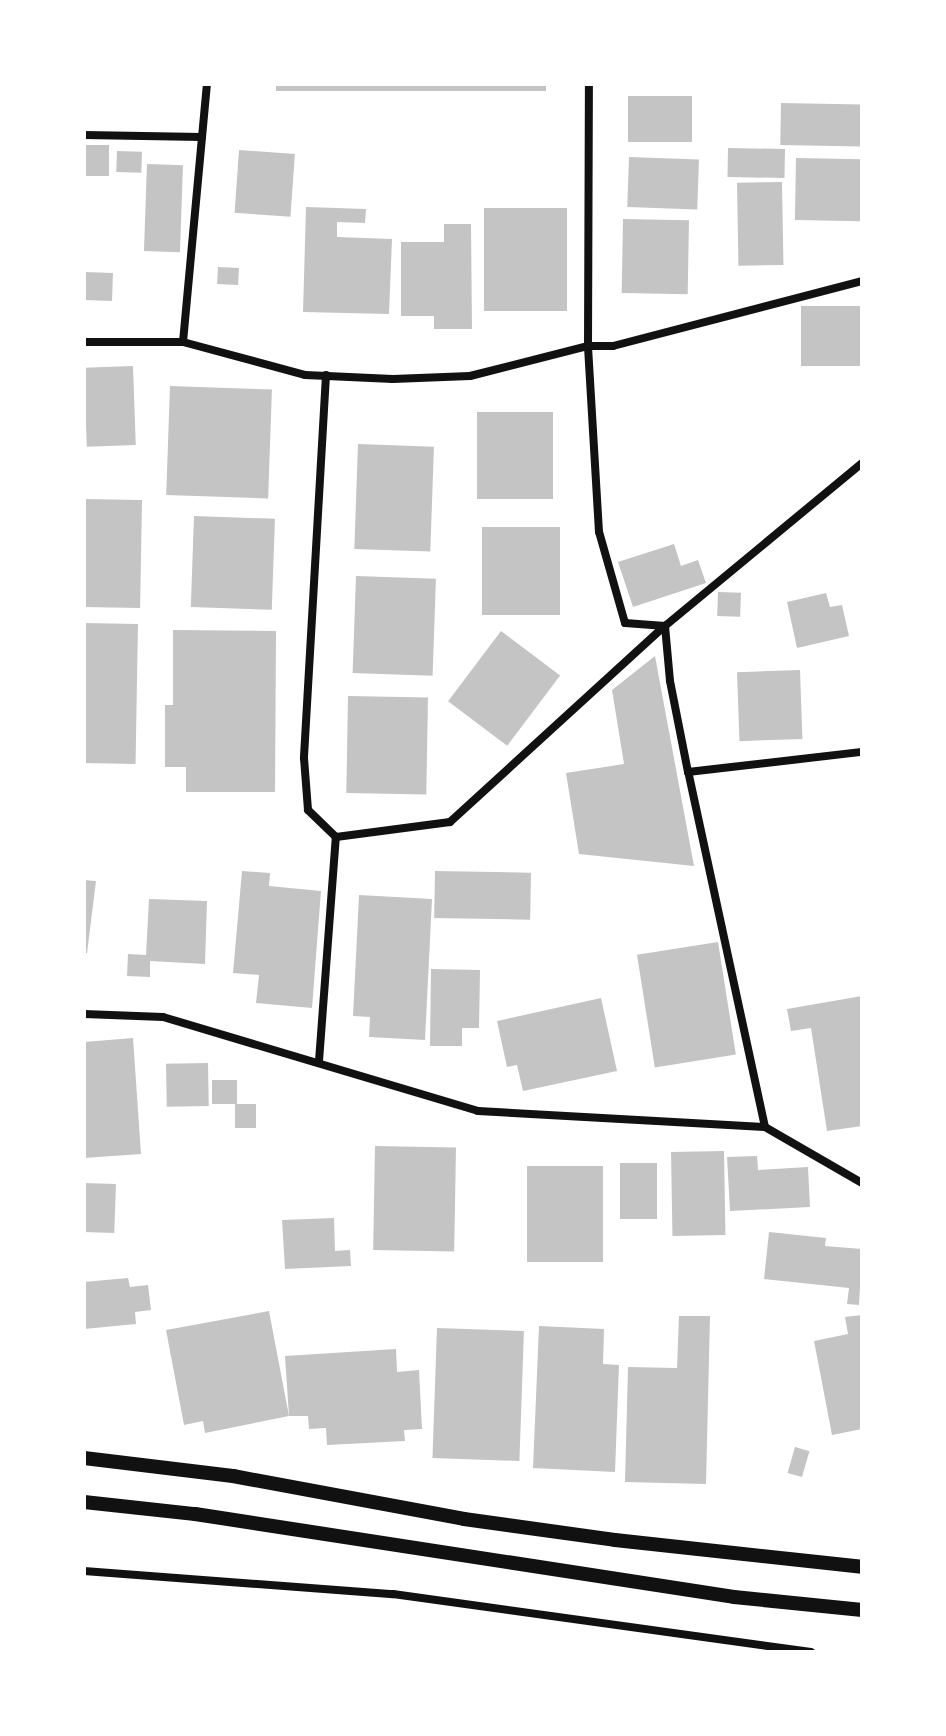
<!DOCTYPE html>
<html>
<head>
<meta charset="utf-8">
<style>
  body { margin:0 }
  #map { position:relative; width:946px; height:1736px; overflow:hidden; background:#fff; font-family:Manrope,sans-serif }
  div>[style] { position:absolute }
  [style*='--x'] { left:calc(var(--x)*1px); top:calc(var(--y)*1px); width:calc(var(--w)*1px); rotate:calc(var(--a)*1deg) }
  .building>* { inset:0; background:#c4c4c4; transform-origin:0 0 }
  .minor>* { height:8px; margin:-4px; padding:0 4px; transform-origin:4px; border-radius:4px; background:#111 }
  .tertiary>* { height:14px; margin:-7px; padding:0 7px; transform-origin:7px; border-radius:7px; background:#111 }
  span { translate:-50% -50%; white-space:nowrap; text-align:center; line-height:1.15; -webkit-text-stroke:8px #fff; paint-order:stroke }
  .frame { position:absolute; inset:0; border:86px solid #fff; pointer-events:none }
</style>
</head>
<body>
<div id="map">
  <div class="building">
    <i style="left:276px;top:84px;width:270px;height:7px"></i>
    <i style="left:628px;top:96px;width:64px;height:46px"></i>
    <i style="left:781px;top:103px;width:81px;height:42px;rotate:1deg"></i>
    <i style="left:109px;top:145px;width:31px;height:25px;rotate:90deg"></i>
    <i style="left:728px;top:148px;width:57px;height:29px;rotate:1deg"></i>
    <i style="left:239px;top:150px;width:56px;height:63px;rotate:4deg"></i>
    <i style="left:117px;top:151px;width:25px;height:21px;rotate:2deg"></i>
    <i style="left:629px;top:157px;width:70px;height:50px;rotate:2deg"></i>
    <i style="left:796px;top:158px;width:66px;height:62px;rotate:1deg"></i>
    <i style="left:147px;top:164px;width:36px;height:87px;rotate:2deg"></i>
    <i style="left:782px;top:182px;width:83px;height:45px;rotate:89deg"></i>
    <i style="clip-path:polygon(306px 207px,366px 209px,365px 223px,337px 222px,337px 237px,392px 239px,389px 314px,303px 312px)"></i>
    <i style="left:484px;top:208px;width:83px;height:103px"></i>
    <i style="left:623px;top:219px;width:66px;height:74px;rotate:1deg"></i>
    <i style="clip-path:polygon(444px 224px,471px 224px,472px 329px,434px 329px,434px 316px,401px 316px,401px 242px,444px 242px)"></i>
    <i style="left:218px;top:267px;width:21px;height:17px;rotate:3deg"></i>
    <i style="left:84px;top:272px;width:29px;height:28px;rotate:2deg"></i>
    <i style="left:801px;top:306px;width:61px;height:60px"></i>
    <i style="left:133px;top:366px;width:79px;height:49px;rotate:88deg"></i>
    <i style="left:170px;top:386px;width:102px;height:109px;rotate:2deg"></i>
    <i style="left:477px;top:412px;width:76px;height:87px"></i>
    <i style="left:358px;top:444px;width:76px;height:105px;rotate:2deg"></i>
    <i style="left:84px;top:499px;width:58px;height:108px;rotate:1deg"></i>
    <i style="left:194px;top:516px;width:81px;height:91px;rotate:2deg"></i>
    <i style="left:482px;top:527px;width:78px;height:88px"></i>
    <i style="clip-path:polygon(674px 544px,681px 566px,698px 560px,706px 583px,633px 607px,618px 562px)"></i>
    <i style="left:356px;top:576px;width:80px;height:97px;rotate:2deg"></i>
    <i style="left:718px;top:592px;width:23px;height:24px;rotate:2deg"></i>
    <i style="clip-path:polygon(826px 593px,830px 607px,842px 605px,849px 636px,797px 648px,787px 602px)"></i>
    <i style="left:84px;top:623px;width:54px;height:140px;rotate:1deg"></i>
    <i style="clip-path:polygon(173px 630px,276px 631px,275px 792px,186px 792px,186px 767px,165px 767px,165px 705px,173px 705px)"></i>
    <i style="left:501px;top:631px;width:74px;height:88px;rotate:37deg"></i>
    <i style="clip-path:polygon(655px 656px,694px 866px,579px 854px,566px 773px,624px 764px,612px 690px)"></i>
    <i style="left:800px;top:670px;width:69px;height:63px;rotate:88deg"></i>
    <i style="left:348px;top:696px;width:80px;height:97px;rotate:1deg"></i>
    <i style="clip-path:polygon(242px 871px,270px 873px,269px 886px,321px 891px,312px 1008px,256px 1003px,259px 975px,233px 973px)"></i>
    <i style="left:435px;top:871px;width:96px;height:47px;rotate:1deg"></i>
    <i style="clip-path:polygon(84px 880px,96px 881px,87px 953px,84px 953px)"></i>
    <i style="clip-path:polygon(359px 895px,432px 899px,425px 1040px,369px 1037px,370px 1017px,353px 1016px)"></i>
    <i style="clip-path:polygon(149px 899px,207px 901px,205px 964px,150px 961px,150px 977px,127px 976px,128px 954px,146px 955px)"></i>
    <i style="left:718px;top:942px;width:114px;height:82px;rotate:81deg"></i>
    <i style="clip-path:polygon(431px 969px,480px 970px,479px 1028px,462px 1028px,462px 1046px,430px 1046px)"></i>
    <i style="clip-path:polygon(862px 996px,862px 1126px,827px 1131px,811px 1028px,791px 1031px,787px 1009px)"></i>
    <i style="clip-path:polygon(601px 998px,617px 1071px,523px 1091px,517px 1065px,507px 1067px,497px 1021px)"></i>
    <i style="clip-path:polygon(133px 1038px,141px 1154px,84px 1158px,84px 1042px)"></i>
    <i style="left:208px;top:1063px;width:43px;height:42px;rotate:89deg"></i>
    <i style="left:212px;top:1080px;width:25px;height:24px"></i>
    <i style="left:256px;top:1104px;width:24px;height:21px;rotate:90deg"></i>
    <i style="left:375px;top:1146px;width:81px;height:104px;rotate:1deg"></i>
    <i style="left:724px;top:1151px;width:84px;height:53px;rotate:89deg"></i>
    <i style="clip-path:polygon(757px 1156px,758px 1170px,808px 1167px,810px 1207px,730px 1211px,727px 1157px)"></i>
    <i style="left:620px;top:1163px;width:37px;height:56px"></i>
    <i style="left:527px;top:1166px;width:76px;height:96px"></i>
    <i style="left:84px;top:1183px;width:32px;height:49px;rotate:2deg"></i>
    <i style="clip-path:polygon(334px 1218px,335px 1251px,350px 1250px,351px 1266px,285px 1269px,282px 1220px)"></i>
    <i style="clip-path:polygon(769px 1232px,826px 1238px,825px 1246px,862px 1249px,859px 1305px,847px 1304px,849px 1288px,764px 1279px)"></i>
    <i style="clip-path:polygon(128px 1278px,130px 1287px,148px 1285px,151px 1310px,135px 1312px,136px 1324px,84px 1329px,84px 1282px)"></i>
    <i style="clip-path:polygon(269px 1311px,289px 1416px,205px 1433px,203px 1421px,184px 1425px,166px 1330px)"></i>
    <i style="clip-path:polygon(862px 1315px,862px 1429px,832px 1435px,814px 1341px,848px 1334px,845px 1317px)"></i>
    <i style="clip-path:polygon(679px 1316px,710px 1316px,706px 1484px,625px 1482px,628px 1367px,677px 1368px)"></i>
    <i style="clip-path:polygon(539px 1326px,604px 1329px,603px 1364px,619px 1365px,615px 1472px,533px 1468px)"></i>
    <i style="left:437px;top:1328px;width:87px;height:130px;rotate:2deg"></i>
    <i style="clip-path:polygon(396px 1349px,397px 1372px,419px 1370px,422px 1429px,404px 1430px,405px 1441px,327px 1445px,326px 1428px,309px 1429px,308px 1416px,289px 1416px,285px 1356px)"></i>
    <i style="left:795px;top:1447px;width:15px;height:27px;rotate:16deg"></i>
  </div>
  <div class="minor">
    <i style="--x:84;--y:135;--w:118;--a:1"></i>
    <i style="--x:84;--y:342;--w:99;--a:0"></i>
    <i style="--x:183;--y:342;--w:126;--a:15.1"></i>
    <i style="--x:305;--y:375;--w:88;--a:2.6"></i>
    <i style="--x:393;--y:379;--w:77;--a:-2.2"></i>
    <i style="--x:470;--y:376;--w:122;--a:-14.3"></i>
    <i style="--x:588;--y:346;--w:25;--a:0"></i>
    <i style="--x:613;--y:346;--w:257;--a:-14.6"></i>
    <i style="--x:183;--y:342;--w:259;--a:-84.7"></i>
    <i style="--x:326;--y:375;--w:384;--a:93.3"></i>
    <i style="--x:304;--y:758;--w:52;--a:85.6"></i>
    <i style="--x:308;--y:810;--w:39;--a:44"></i>
    <i style="--x:336;--y:837;--w:115;--a:-7.5"></i>
    <i style="--x:450;--y:822;--w:291;--a:-42.4"></i>
    <i style="--x:665;--y:626;--w:40;--a:-175.7"></i>
    <i style="--x:625;--y:623;--w:95;--a:-105.9"></i>
    <i style="--x:599;--y:532;--w:186;--a:-93.4"></i>
    <i style="--x:588;--y:346;--w:262;--a:-89.8"></i>
    <i style="--x:688;--y:772;--w:175;--a:-6.6"></i>
    <i style="--x:84;--y:1014;--w:79;--a:2.2"></i>
    <i style="--x:163;--y:1017;--w:329;--a:16.6"></i>
    <i style="--x:478;--y:1111;--w:287;--a:3.2"></i>
    <i style="--x:765;--y:1127;--w:112;--a:30"></i>
    <i style="--x:319;--y:1061;--w:225;--a:-85.7"></i>
    <i style="--x:765;--y:1127;--w:363;--a:-102.2"></i>
    <i style="--x:688;--y:772;--w:93;--a:-101.2"></i>
    <i style="--x:670;--y:681;--w:55;--a:-95.2"></i>
    <i style="--x:665;--y:626;--w:256;--a:-39.6"></i>
    <i style="--x:84;--y:1571;--w:310;--a:4.3"></i>
    <i style="--x:393;--y:1594;--w:422;--a:7.9"></i>
  </div>
  <div class="tertiary">
    <i style="--x:84;--y:1458;--w:150;--a:6.9"></i>
    <i style="--x:233;--y:1476;--w:235;--a:10.5"></i>
    <i style="--x:464;--y:1519;--w:152;--a:7.9"></i>
    <i style="--x:615;--y:1540;--w:248;--a:6.2"></i>
    <i style="--x:84;--y:1502;--w:112;--a:6.2"></i>
    <i style="--x:195;--y:1514;--w:545;--a:8.75"></i>
    <i style="--x:734;--y:1597;--w:129;--a:5.8"></i>
  </div>
  <div class="frame"></div>
</div>
</body>
</html>
